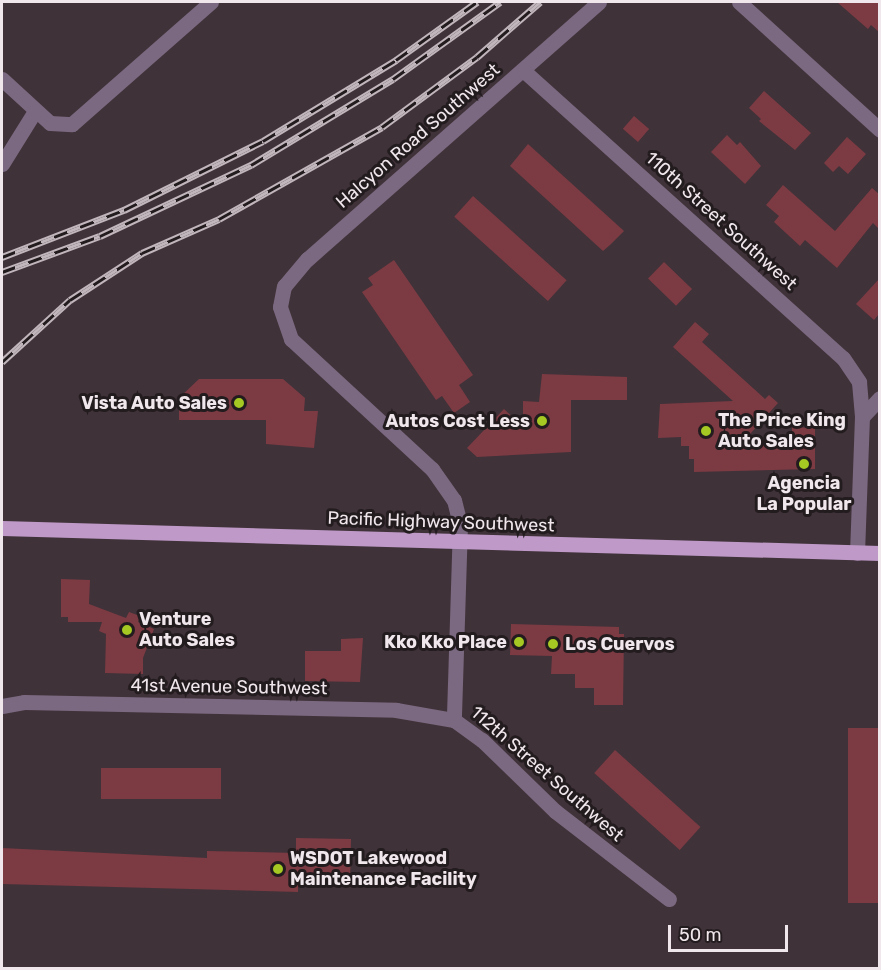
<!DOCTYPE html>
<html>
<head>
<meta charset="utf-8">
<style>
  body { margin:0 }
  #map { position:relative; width:881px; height:970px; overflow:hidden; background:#403239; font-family:Rubik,sans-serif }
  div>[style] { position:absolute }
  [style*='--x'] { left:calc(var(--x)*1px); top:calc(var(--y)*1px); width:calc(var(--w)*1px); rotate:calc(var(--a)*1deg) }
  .building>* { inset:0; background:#7c3a43; transform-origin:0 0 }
  .minor>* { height:15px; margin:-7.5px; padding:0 7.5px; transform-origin:7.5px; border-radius:7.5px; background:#7b6981 }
  .major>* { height:15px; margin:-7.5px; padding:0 7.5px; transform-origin:7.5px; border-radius:7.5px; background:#bf9ac9 }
  .rail>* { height:7px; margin-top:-3.5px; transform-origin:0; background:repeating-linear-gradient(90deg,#231c1f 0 14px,#c0b6bb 0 28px); box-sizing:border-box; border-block:2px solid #c0b6bb }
  .dots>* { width:16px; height:16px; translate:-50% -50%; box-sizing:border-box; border:3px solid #231c1f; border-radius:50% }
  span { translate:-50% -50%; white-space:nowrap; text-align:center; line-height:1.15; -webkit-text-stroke:6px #231c1f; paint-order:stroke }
  .street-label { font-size:18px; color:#f0e7ec }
  .poi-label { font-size:18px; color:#f0e7ec; font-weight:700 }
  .right { translate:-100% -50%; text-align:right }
  .left { translate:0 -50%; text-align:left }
  .frame { position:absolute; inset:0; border:3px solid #f0e7ec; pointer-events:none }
  .scale { position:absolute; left:668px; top:925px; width:120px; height:27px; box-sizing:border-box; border:3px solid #f0e7ec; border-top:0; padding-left:8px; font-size:18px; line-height:21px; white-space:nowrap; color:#f0e7ec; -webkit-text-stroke:4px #231c1f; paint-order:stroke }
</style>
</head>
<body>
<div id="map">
  <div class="building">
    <i style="clip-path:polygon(837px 2px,879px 2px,879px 32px,871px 25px,868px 29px)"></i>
    <i style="clip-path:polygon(764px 91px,811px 133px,795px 150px,759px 121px,761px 119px,749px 108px)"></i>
    <i style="left:634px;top:116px;width:20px;height:17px;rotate:41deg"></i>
    <i style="clip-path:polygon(727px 135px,737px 145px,740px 142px,761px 166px,745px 184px,711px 152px)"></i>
    <i style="clip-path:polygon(847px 137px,866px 154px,848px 174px,839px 166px,833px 172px,824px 163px)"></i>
    <i style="clip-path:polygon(528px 144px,624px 231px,610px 245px,603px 251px,510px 166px)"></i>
    <i style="clip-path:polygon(783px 185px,835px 231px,872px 188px,879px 194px,879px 229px,873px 223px,837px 268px,805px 240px,800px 246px,774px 222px,779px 216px,766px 205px)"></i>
    <i style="left:473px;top:196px;width:126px;height:28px;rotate:42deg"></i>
    <i style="clip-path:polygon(394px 260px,473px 375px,459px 385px,470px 402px,454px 413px,442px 396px,436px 400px,362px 292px,373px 285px,368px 278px)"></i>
    <i style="left:664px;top:262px;width:39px;height:23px;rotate:44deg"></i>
    <i style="clip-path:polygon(879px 279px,879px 314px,874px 320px,856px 304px)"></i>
    <i style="clip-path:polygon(695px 322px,709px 334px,702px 342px,765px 399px,769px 395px,778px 403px,741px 444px,792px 445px,792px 427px,815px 428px,815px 469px,694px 472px,694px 459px,689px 459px,689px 446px,681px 446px,681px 437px,658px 438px,660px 404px,733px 401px,673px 347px)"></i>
    <i style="clip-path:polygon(542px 374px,627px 377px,627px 400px,571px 400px,571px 452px,477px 457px,467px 448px,504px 409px,523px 427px,523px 401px,539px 402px)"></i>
    <i style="clip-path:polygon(199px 379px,283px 379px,305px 398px,304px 411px,318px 411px,314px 448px,266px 444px,266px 420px,179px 420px,179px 398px)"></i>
    <i style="clip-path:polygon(61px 579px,90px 580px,89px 604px,126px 618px,129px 612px,140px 616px,138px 622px,154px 629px,143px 658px,143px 674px,105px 673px,106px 634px,99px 631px,102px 622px,68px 622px,68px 617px,61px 617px)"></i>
    <i style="clip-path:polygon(511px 624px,619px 627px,619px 634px,624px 634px,623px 705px,594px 705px,594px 688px,575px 688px,575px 674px,551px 674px,552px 656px,510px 655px)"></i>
    <i style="clip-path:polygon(363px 638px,360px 682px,305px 681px,305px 651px,341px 651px,341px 639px)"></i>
    <i style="left:848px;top:728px;width:31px;height:175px"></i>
    <i style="left:615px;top:750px;width:115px;height:31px;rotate:42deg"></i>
    <i style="left:101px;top:768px;width:120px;height:31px"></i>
    <i style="clip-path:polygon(296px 838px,351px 839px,350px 886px,298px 884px,298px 892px,2px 884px,2px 848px,207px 858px,207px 851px,296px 853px)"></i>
  </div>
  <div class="minor">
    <i style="--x:599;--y:2;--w:389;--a:138.6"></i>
    <i style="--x:307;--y:259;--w:35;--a:130"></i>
    <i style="--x:284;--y:286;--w:21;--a:101"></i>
    <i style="--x:280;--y:307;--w:34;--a:71"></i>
    <i style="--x:291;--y:339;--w:192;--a:42.7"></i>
    <i style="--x:432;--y:469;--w:38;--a:55"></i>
    <i style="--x:454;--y:500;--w:25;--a:76"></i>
    <i style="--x:460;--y:524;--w:196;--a:91.8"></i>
    <i style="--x:454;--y:720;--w:34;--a:36"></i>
    <i style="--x:482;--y:740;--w:102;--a:44.2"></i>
    <i style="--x:555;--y:811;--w:144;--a:37.7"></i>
    <i style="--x:739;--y:2;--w:190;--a:42.2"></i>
    <i style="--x:524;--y:71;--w:429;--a:42"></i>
    <i style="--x:843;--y:358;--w:29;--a:56"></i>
    <i style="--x:859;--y:382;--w:35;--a:85"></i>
    <i style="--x:2;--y:79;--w:65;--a:42.5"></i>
    <i style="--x:50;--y:123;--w:22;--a:3"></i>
    <i style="--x:72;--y:124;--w:185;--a:-41.3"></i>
    <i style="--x:2;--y:164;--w:62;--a:-58.1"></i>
    <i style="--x:857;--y:553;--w:136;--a:-87.9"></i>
    <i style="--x:862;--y:417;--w:26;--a:-47"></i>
    <i style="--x:2;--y:706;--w:22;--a:-10"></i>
    <i style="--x:24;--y:702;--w:372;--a:1.2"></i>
    <i style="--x:396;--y:710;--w:59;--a:9.8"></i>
  </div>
  <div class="major">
    <i style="--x:2;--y:528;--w:878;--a:1.63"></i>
  </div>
  <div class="rail">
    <i style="--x:2;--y:257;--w:131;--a:-21.1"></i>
    <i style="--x:124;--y:210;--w:155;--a:-26.4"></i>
    <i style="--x:263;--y:141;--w:156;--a:-31.3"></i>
    <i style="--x:396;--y:60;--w:100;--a:-35.6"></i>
    <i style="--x:2;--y:272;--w:104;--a:-20.2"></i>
    <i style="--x:100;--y:236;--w:167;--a:-25.2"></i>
    <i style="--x:251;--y:165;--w:166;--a:-31.2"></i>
    <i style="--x:393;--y:79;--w:132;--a:-35.7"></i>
    <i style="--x:2;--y:362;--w:92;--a:-42.4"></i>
    <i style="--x:70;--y:300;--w:86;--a:-33.1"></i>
    <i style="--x:142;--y:253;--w:84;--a:-23.8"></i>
    <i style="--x:219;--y:219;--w:187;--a:-29.4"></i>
    <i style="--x:382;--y:127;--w:118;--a:-36.4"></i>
    <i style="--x:477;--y:57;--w:84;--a:-41.1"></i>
  </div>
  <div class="dots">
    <i style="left:239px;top:403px;background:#a5c822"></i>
    <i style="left:542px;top:421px;background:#a5c822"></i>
    <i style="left:706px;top:431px;background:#a5c822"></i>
    <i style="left:804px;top:464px;background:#a5c822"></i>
    <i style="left:127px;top:630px;background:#a5c822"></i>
    <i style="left:519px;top:642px;background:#a5c822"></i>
    <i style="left:553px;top:644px;background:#a5c822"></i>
    <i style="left:278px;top:869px;background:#a5c822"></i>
  </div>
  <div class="street-label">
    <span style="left:418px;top:136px;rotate:-41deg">Halcyon Road Southwest</span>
    <span style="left:721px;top:221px;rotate:42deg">110th Street Southwest</span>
    <span style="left:441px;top:522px;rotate:2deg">Pacific Highway Southwest</span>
    <span style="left:229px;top:687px;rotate:1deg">41st Avenue Southwest</span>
    <span style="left:547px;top:774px;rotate:41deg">112th Street Southwest</span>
  </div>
  <div class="poi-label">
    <span class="right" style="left:227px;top:403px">Vista Auto Sales</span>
    <span class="right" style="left:530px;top:421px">Autos Cost Less</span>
    <span class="left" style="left:718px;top:431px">The Price King<br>Auto Sales</span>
    <span style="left:804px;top:494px">Agencia<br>La Popular</span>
    <span class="left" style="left:139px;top:630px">Venture<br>Auto Sales</span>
    <span class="right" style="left:507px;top:642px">Kko Kko Place</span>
    <span class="left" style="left:565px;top:644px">Los Cuervos</span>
    <span class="left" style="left:290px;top:869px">WSDOT Lakewood<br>Maintenance Facility</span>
  </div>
  <div class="frame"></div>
  <div class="scale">50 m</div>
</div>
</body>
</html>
